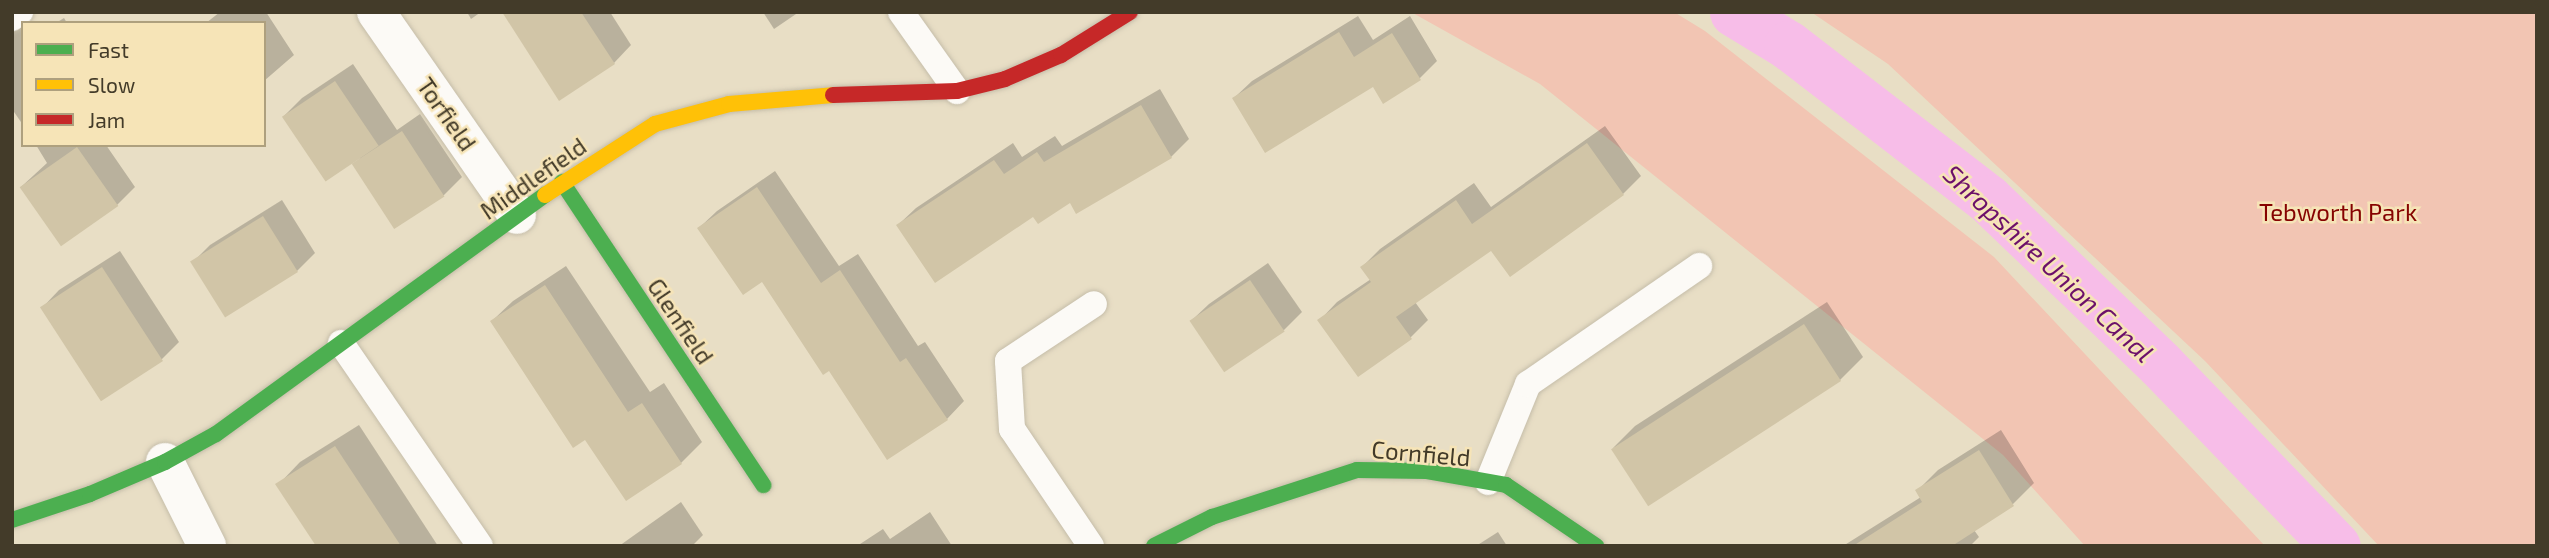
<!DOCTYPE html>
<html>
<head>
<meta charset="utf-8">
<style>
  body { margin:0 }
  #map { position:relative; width:2549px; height:558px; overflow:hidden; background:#e8dec5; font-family:"Exo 2",sans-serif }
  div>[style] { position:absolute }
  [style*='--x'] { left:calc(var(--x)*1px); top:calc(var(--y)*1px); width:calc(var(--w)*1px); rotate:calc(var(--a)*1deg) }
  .green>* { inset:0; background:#f2c5b3 }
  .shadow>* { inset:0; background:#0003 }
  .canal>* { height:49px; margin:-24.5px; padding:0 24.5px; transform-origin:24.5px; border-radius:24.5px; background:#f7bde8 }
  .building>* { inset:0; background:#d1c5a7; transform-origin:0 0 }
  .roads { filter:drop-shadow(0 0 2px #c5bda9) drop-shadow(0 0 2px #c5bda9) }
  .lane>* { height:26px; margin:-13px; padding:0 13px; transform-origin:13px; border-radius:13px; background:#fcfaf6 }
  .street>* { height:38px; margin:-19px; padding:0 19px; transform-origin:19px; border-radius:19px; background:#fcfaf6 }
  .fast>* { height:16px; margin:-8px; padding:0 8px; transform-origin:8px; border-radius:8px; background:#4caf50 }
  .slow>* { height:16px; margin:-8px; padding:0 8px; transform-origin:8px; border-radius:8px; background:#ffc107 }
  .jam>* { height:16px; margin:-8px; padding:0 8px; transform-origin:8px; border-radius:8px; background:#c62828 }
  span { translate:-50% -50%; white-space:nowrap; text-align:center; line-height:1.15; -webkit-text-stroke:5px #f6e4b7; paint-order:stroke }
  .street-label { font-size:24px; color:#433b29 }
  .park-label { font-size:24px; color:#860301 }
  .water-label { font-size:26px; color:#6c106a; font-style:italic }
  .frame { position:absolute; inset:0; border:14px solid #433b29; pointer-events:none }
  .legend { position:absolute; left:21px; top:21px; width:245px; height:126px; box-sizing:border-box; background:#f6e4b7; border:2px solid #aea07e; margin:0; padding:9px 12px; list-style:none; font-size:21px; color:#433b29 }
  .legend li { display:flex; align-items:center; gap:14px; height:35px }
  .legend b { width:35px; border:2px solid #aea07e }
</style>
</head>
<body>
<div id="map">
  <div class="green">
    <i style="clip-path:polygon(1411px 12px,1674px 12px,1705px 31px,1994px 257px,2265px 546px,2085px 546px,2003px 455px,1540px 84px)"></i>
    <i style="clip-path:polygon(1811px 12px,2537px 12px,2537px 546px,2379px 546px,2205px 361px,1888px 64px)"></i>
  </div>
  <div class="shadow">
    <i style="clip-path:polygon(220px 12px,266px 12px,294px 55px,264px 81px,264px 23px,206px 23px)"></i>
    <i style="clip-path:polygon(467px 12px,481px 12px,471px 19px)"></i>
    <i style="clip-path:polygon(504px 12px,610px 12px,631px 45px,614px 63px)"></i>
    <i style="clip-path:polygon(763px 12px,799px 12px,774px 29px)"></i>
    <i style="clip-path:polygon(12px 15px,23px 24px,23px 125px,12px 109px)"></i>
    <i style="clip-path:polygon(1358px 16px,1373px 40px,1410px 16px,1437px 61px,1420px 78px,1234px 98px,1252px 81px)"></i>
    <i style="clip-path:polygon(64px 18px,67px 23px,56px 23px)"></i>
    <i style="clip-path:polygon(353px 64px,397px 130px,420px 114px,462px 177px,444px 195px,396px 227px,355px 164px,360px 158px,284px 116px,302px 98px)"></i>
    <i style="clip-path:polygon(1160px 89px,1189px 139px,1171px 157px,1034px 215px,898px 225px,916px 208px,1013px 143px,1022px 157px,1055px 136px,1062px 146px)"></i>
    <i style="clip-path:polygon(1605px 126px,1641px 176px,1623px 194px,1492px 248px,1415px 302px,1428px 320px,1410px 338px,1320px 320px,1337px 302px,1371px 279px,1362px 267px,1380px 249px,1474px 183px,1491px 207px)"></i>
    <i style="clip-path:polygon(36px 145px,106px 145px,135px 187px,117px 205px,60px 243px,21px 187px,47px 163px)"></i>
    <i style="clip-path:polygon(775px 171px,839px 266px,858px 254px,918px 346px,925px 342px,964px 401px,947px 419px,830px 368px,763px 280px,699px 228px,717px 211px)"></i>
    <i style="clip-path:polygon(282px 200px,315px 253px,297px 271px,225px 315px,193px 262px,210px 245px)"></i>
    <i style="clip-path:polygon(120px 251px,179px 342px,161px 360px,42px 308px,59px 290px)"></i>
    <i style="clip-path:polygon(1268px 263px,1302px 312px,1284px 330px,1191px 321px,1209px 304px)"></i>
    <i style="clip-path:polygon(566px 266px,650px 392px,664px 383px,702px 442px,681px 463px,586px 438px,492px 321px,513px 301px)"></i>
    <i style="clip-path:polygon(1827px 302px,1863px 357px,1840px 380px,1613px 448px,1635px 426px)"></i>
    <i style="clip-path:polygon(359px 425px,438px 546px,318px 546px,278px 485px,300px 462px)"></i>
    <i style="clip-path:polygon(2001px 430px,2034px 483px,2013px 504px,1974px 530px,1979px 537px,1970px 546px,1843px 546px,1921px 497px,1917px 491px,1938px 470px)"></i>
    <i style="clip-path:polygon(681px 502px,703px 535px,692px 546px,619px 546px)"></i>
    <i style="clip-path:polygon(930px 512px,952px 546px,857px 546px,883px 529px,890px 539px)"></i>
    <i style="clip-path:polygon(1498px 532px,1507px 546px,1476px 546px)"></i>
  </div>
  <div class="canal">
    <i style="--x:1734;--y:12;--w:63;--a:31.4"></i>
    <i style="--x:1788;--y:45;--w:252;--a:37.6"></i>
    <i style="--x:1988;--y:199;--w:238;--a:43.8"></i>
    <i style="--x:2160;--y:364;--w:253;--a:46"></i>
  </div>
  <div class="building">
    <i style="clip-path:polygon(502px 12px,581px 12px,615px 64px,559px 101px)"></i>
    <i style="clip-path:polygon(1339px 32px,1354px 57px,1392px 33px,1421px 80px,1383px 104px,1373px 87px,1265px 153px,1232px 98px)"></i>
    <i style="left:335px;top:81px;width:78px;height:64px;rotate:56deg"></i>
    <i style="clip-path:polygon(1141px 105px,1172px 158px,1076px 214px,1070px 203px,1038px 224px,1033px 217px,935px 283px,896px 225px,994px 160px,1004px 174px,1037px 152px,1044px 162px)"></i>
    <i style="left:402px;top:131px;width:78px;height:60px;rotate:57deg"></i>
    <i style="clip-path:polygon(1587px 143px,1624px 195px,1510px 277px,1491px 251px,1396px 317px,1412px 339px,1358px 377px,1317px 320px,1371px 282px,1360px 267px,1456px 200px,1472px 224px)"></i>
    <i style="left:77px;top:147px;width:72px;height:70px;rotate:55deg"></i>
    <i style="clip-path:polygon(757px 187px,821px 283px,840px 270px,900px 362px,906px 358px,948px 420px,887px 460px,829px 371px,823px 375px,762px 282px,743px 295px,697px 228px)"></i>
    <i style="left:263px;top:216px;width:66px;height:86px;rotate:58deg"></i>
    <i style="left:102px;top:267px;width:112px;height:74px;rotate:57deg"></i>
    <i style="left:1250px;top:280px;width:62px;height:73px;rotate:56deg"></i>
    <i style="clip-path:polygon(545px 285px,628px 412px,642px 403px,682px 464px,626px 501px,585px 440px,573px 448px,490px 321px)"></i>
    <i style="left:1804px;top:324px;width:68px;height:230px;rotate:57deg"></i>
    <i style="clip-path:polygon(335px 446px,401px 546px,316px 546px,275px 484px)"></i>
    <i style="clip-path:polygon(1979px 450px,2014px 506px,1952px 546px,1853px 546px,1922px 502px,1915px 490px)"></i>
  </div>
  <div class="roads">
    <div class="lane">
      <i style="--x:901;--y:12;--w:97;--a:54.7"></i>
      <i style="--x:12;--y:18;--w:10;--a:-37"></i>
      <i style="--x:341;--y:343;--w:246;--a:55.6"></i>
      <i style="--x:1488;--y:482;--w:106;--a:-67.8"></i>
      <i style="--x:1528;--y:384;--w:208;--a:-34.6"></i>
      <i style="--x:1091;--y:546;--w:141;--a:-124"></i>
      <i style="--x:1012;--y:429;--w:68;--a:-93.4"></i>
      <i style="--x:1008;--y:361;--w:103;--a:-33.5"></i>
    </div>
    <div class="street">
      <i style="--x:376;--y:12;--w:247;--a:55.2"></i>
      <i style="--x:165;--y:462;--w:94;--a:63.4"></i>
    </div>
    <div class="fast">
      <i style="--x:562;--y:182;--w:364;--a:56.4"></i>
      <i style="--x:12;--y:520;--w:82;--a:-18.4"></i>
      <i style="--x:90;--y:494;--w:82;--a:-23.1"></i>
      <i style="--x:165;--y:462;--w:58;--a:-28.8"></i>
      <i style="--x:216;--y:434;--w:407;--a:-36"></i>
      <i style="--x:1154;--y:546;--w:65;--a:-26.6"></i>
      <i style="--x:1212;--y:517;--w:152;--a:-18"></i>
      <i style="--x:1357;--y:470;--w:70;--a:0.8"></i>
      <i style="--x:1427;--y:471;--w:80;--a:10"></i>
      <i style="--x:1506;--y:485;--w:109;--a:34.1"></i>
    </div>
    <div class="slow">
      <i style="--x:545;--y:195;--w:131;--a:-32.8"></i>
      <i style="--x:655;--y:124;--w:77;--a:-15.1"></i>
      <i style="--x:729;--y:104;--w:104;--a:-4.9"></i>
    </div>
    <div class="jam">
      <i style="--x:833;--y:95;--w:124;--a:-1.8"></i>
      <i style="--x:957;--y:91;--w:49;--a:-14"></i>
      <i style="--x:1005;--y:79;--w:61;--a:-23.2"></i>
      <i style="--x:1061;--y:55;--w:81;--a:-31.9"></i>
    </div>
  </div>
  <div class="street-label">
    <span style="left:447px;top:114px;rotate:55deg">Torfield</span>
    <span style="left:533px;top:178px;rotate:-35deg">Middlefield</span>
    <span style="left:681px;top:321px;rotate:56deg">Glenfield</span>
    <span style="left:1421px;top:453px;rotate:5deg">Cornfield</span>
  </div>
  <div class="park-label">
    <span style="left:2338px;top:212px">Tebworth Park</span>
  </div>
  <div class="water-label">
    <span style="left:2049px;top:263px;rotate:43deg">Shropshire Union Canal</span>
  </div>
  <div class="frame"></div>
  <ul class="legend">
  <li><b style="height:9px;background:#4caf50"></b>Fast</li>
  <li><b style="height:9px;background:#ffc107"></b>Slow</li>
  <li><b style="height:9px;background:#c62828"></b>Jam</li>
  </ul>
</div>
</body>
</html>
